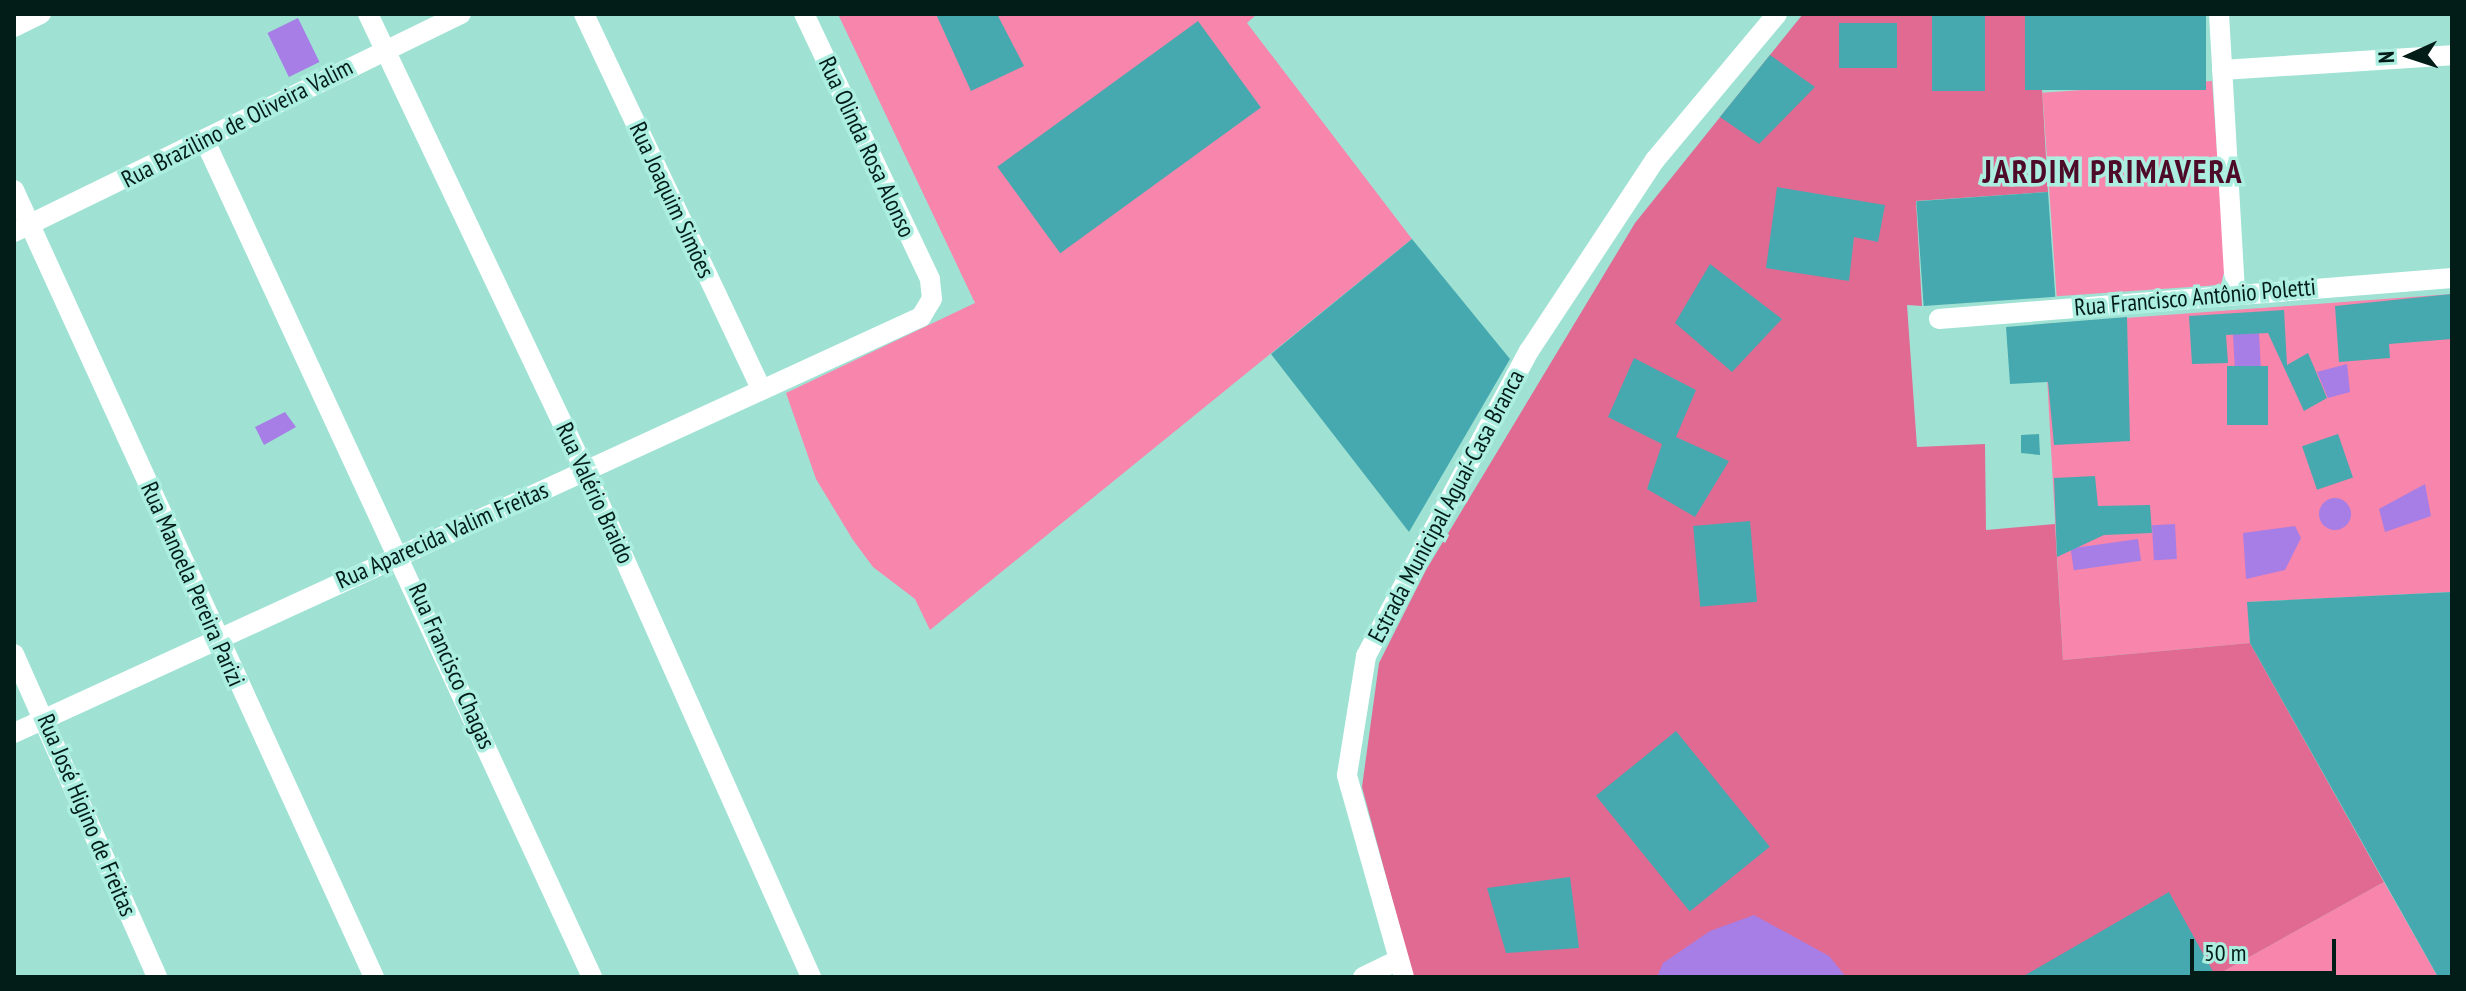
<!DOCTYPE html>
<html>
<head>
<meta charset="utf-8">
<style>
  body { margin:0 }
  #map { position:relative; width:2466px; height:991px; overflow:hidden; background:#9fe2d4; font-family:"PT Sans Narrow",sans-serif }
  div>[style] { position:absolute }
  [style*='--x'] { left:calc(var(--x)*1px); top:calc(var(--y)*1px); width:calc(var(--w)*1px); rotate:calc(var(--a)*1deg) }
  .green>* { inset:0; background:#f885ab; transform-origin:0 0 }
  .forest>* { inset:0; background:#e16a93 }
  .water>* { inset:0; background:#a67ee6; transform-origin:0 0 }
  .round { border-radius:50% }
  .building>* { inset:0; background:#46a9af; transform-origin:0 0 }
  .minor>* { height:20px; margin:-10px; padding:0 10px; transform-origin:10px; border-radius:10px; background:#fff }
  span { translate:-50% -50%; white-space:nowrap; text-align:center; line-height:1.15; -webkit-text-stroke:7px #acefe1; paint-order:stroke }
  .street-label { font-size:24px; color:#021c18 }
  .district-label { font-size:32px; color:#4e0b28; font-weight:700; letter-spacing:2px }
  .frame { position:absolute; inset:0; border:16px solid #021c18; pointer-events:none }
  .north { position:absolute; left:2370px; top:16px; width:80px; height:80px; -webkit-text-stroke:6px #acefe1; paint-order:stroke; rotate:267deg; font-size:22px; font-weight:700; line-height:32px; text-align:center; color:#021c18 }
  .north::after { content:''; display:block; margin:auto; width:28px; height:36px; background:#021c18; clip-path:polygon(50% 0,100% 100%,50% 72%,0 100%) }
  .scale { position:absolute; left:2190px; top:939px; width:146px; height:36px; box-sizing:border-box; border:4px solid #021c18; border-top:0; padding-left:10px; font-size:24px; line-height:28px; white-space:nowrap; color:#021c18; -webkit-text-stroke:6px #acefe1; paint-order:stroke }
</style>
</head>
<body>
<div id="map">
  <div class="green">
    <i style="clip-path:polygon(838px 14px,1257px 14px,1247px 23px,1412px 239px,930px 630px,915px 599px,873px 567px,853px 540px,816px 479px,786px 393px,975px 303px)"></i>
    <i style="left:2212px;top:81px;width:204px;height:170px;rotate:86deg"></i>
    <i style="clip-path:polygon(2452px 294px,2452px 592px,2248px 602px,2250px 643px,2063px 660px,2044px 324px)"></i>
    <i style="clip-path:polygon(2384px 882px,2438px 977px,2215px 976px)"></i>
  </div>
  <div class="forest">
    <i style="clip-path:polygon(1803px 14px,2026px 14px,2042px 88px,2048px 192px,1916px 201px,1922px 306px,1907px 305px,1917px 447px,1985px 444px,1986px 530px,2055px 524px,2063px 660px,2250px 643px,2384px 882px,2215px 976px,1413px 977px,1362px 787px,1379px 663px,1426px 570px,1635px 223px)"></i>
  </div>
  <div class="water">
    <i style="left:298px;top:18px;width:49px;height:34px;rotate:64deg"></i>
    <i style="left:2259px;top:333px;width:33px;height:26px;rotate:87deg"></i>
    <i style="clip-path:polygon(2347px 364px,2350px 392px,2328px 398px,2317px 372px)"></i>
    <i style="clip-path:polygon(285px 412px,296px 427px,264px 445px,255px 427px)"></i>
    <i style="clip-path:polygon(2425px 484px,2431px 516px,2385px 532px,2379px 509px)"></i>
    <i class="round" style="left:2319px;top:498px;width:32px;height:32px"></i>
    <i style="left:2175px;top:524px;width:35px;height:23px;rotate:87deg"></i>
    <i style="clip-path:polygon(2295px 526px,2301px 538px,2285px 570px,2246px 579px,2243px 533px)"></i>
    <i style="left:2138px;top:539px;width:22px;height:68px;rotate:82deg"></i>
    <i style="clip-path:polygon(1754px 915px,1829px 956px,1846px 977px,1657px 977px,1663px 963px,1710px 931px)"></i>
  </div>
  <div class="building">
    <i style="clip-path:polygon(936px 14px,997px 14px,1024px 66px,971px 91px)"></i>
    <i style="left:1932px;top:14px;width:53px;height:77px"></i>
    <i style="left:2025px;top:14px;width:181px;height:76px"></i>
    <i style="left:1198px;top:21px;width:107px;height:248px;rotate:54deg"></i>
    <i style="left:1839px;top:23px;width:58px;height:45px"></i>
    <i style="clip-path:polygon(1770px 55px,1815px 87px,1759px 144px,1720px 117px)"></i>
    <i style="clip-path:polygon(1777px 187px,1885px 205px,1878px 242px,1854px 237px,1849px 281px,1766px 268px)"></i>
    <i style="left:2048px;top:192px;width:105px;height:132px;rotate:86deg"></i>
    <i style="clip-path:polygon(1412px 239px,1510px 359px,1409px 532px,1271px 354px)"></i>
    <i style="clip-path:polygon(1710px 264px,1782px 319px,1732px 372px,1675px 323px)"></i>
    <i style="clip-path:polygon(2452px 294px,2452px 339px,2389px 344px,2390px 358px,2339px 362px,2335px 306px)"></i>
    <i style="clip-path:polygon(2284px 310px,2287px 365px,2308px 353px,2327px 398px,2304px 411px,2268px 333px,2226px 335px,2228px 363px,2192px 364px,2189px 316px)"></i>
    <i style="clip-path:polygon(2127px 317px,2130px 441px,2054px 445px,2048px 382px,2010px 384px,2006px 327px)"></i>
    <i style="clip-path:polygon(1634px 358px,1696px 390px,1676px 437px,1729px 461px,1695px 517px,1647px 489px,1662px 444px,1608px 417px)"></i>
    <i style="left:2268px;top:366px;width:59px;height:41px;rotate:90deg"></i>
    <i style="clip-path:polygon(2039px 434px,2040px 455px,2021px 453px,2021px 435px)"></i>
    <i style="left:2338px;top:434px;width:46px;height:38px;rotate:71deg"></i>
    <i style="clip-path:polygon(2095px 476px,2098px 506px,2150px 505px,2152px 533px,2104px 535px,2057px 557px,2054px 478px)"></i>
    <i style="left:1750px;top:521px;width:81px;height:57px;rotate:85deg"></i>
    <i style="clip-path:polygon(2452px 592px,2452px 977px,2438px 977px,2250px 643px,2247px 602px)"></i>
    <i style="left:1676px;top:731px;width:149px;height:103px;rotate:51deg"></i>
    <i style="clip-path:polygon(1570px 877px,1579px 948px,1506px 953px,1487px 888px)"></i>
    <i style="clip-path:polygon(2169px 892px,2216px 977px,2022px 977px)"></i>
  </div>
  <div class="minor">
    <i style="--x:368;--y:14;--w:508;--a:64.59"></i>
    <i style="--x:586;--y:473;--w:552;--a:65.94"></i>
    <i style="--x:584;--y:14;--w:412;--a:64.7"></i>
    <i style="--x:2219;--y:14;--w:280;--a:86.7"></i>
    <i style="--x:14;--y:27;--w:30;--a:-26"></i>
    <i style="--x:2222;--y:70;--w:230;--a:-3.7"></i>
    <i style="--x:205;--y:141;--w:921;--a:65.16"></i>
    <i style="--x:14;--y:190;--w:865;--a:65.42"></i>
    <i style="--x:14;--y:232;--w:497;--a:-26"></i>
    <i style="--x:1939;--y:319;--w:515;--a:-4.57"></i>
    <i style="--x:14;--y:654;--w:353;--a:66.1"></i>
    <i style="--x:14;--y:733;--w:998;--a:-24.64"></i>
    <i style="--x:921;--y:317;--w:21;--a:-59"></i>
    <i style="--x:932;--y:299;--w:20;--a:-96"></i>
    <i style="--x:930;--y:279;--w:293;--a:-115.4"></i>
    <i style="--x:1363;--y:977;--w:39;--a:-26"></i>
    <i style="--x:1404;--y:977;--w:210;--a:-105.8"></i>
    <i style="--x:1347;--y:775;--w:121;--a:-80.9"></i>
    <i style="--x:1366;--y:656;--w:346;--a:-61.9"></i>
    <i style="--x:1529;--y:351;--w:229;--a:-56.6"></i>
    <i style="--x:1655;--y:160;--w:190;--a:-50.1"></i>
  </div>
  <div class="street-label">
    <span style="left:237px;top:123px;rotate:-27deg">Rua Brazilino de Oliveira Valim</span>
    <span style="left:867px;top:147px;rotate:65deg">Rua Olinda Rosa Alonso</span>
    <span style="left:672px;top:200px;rotate:65deg">Rua Joaquim Simões</span>
    <span style="left:2195px;top:297px;rotate:-5deg">Rua Francisco Antônio Poletti</span>
    <span style="left:595px;top:493px;rotate:65deg">Rua Valério Braido</span>
    <span style="left:1446px;top:506px;rotate:-62deg">Estrada Municipal Aguaí-Casa Branca</span>
    <span style="left:442px;top:535px;rotate:-24deg">Rua Aparecida Valim Freitas</span>
    <span style="left:193px;top:584px;rotate:66deg">Rua Manoela Pereira Parizi</span>
    <span style="left:452px;top:666px;rotate:66deg">Rua Francisco Chagas</span>
    <span style="left:87px;top:815px;rotate:67deg">Rua José Higino de Freitas</span>
  </div>
  <div class="district-label">
    <span style="left:2113px;top:171px">JARDIM PRIMAVERA</span>
  </div>
  <div class="frame"></div>
  <div class="north">N</div>
  <div class="scale">50 m</div>
</div>
</body>
</html>
